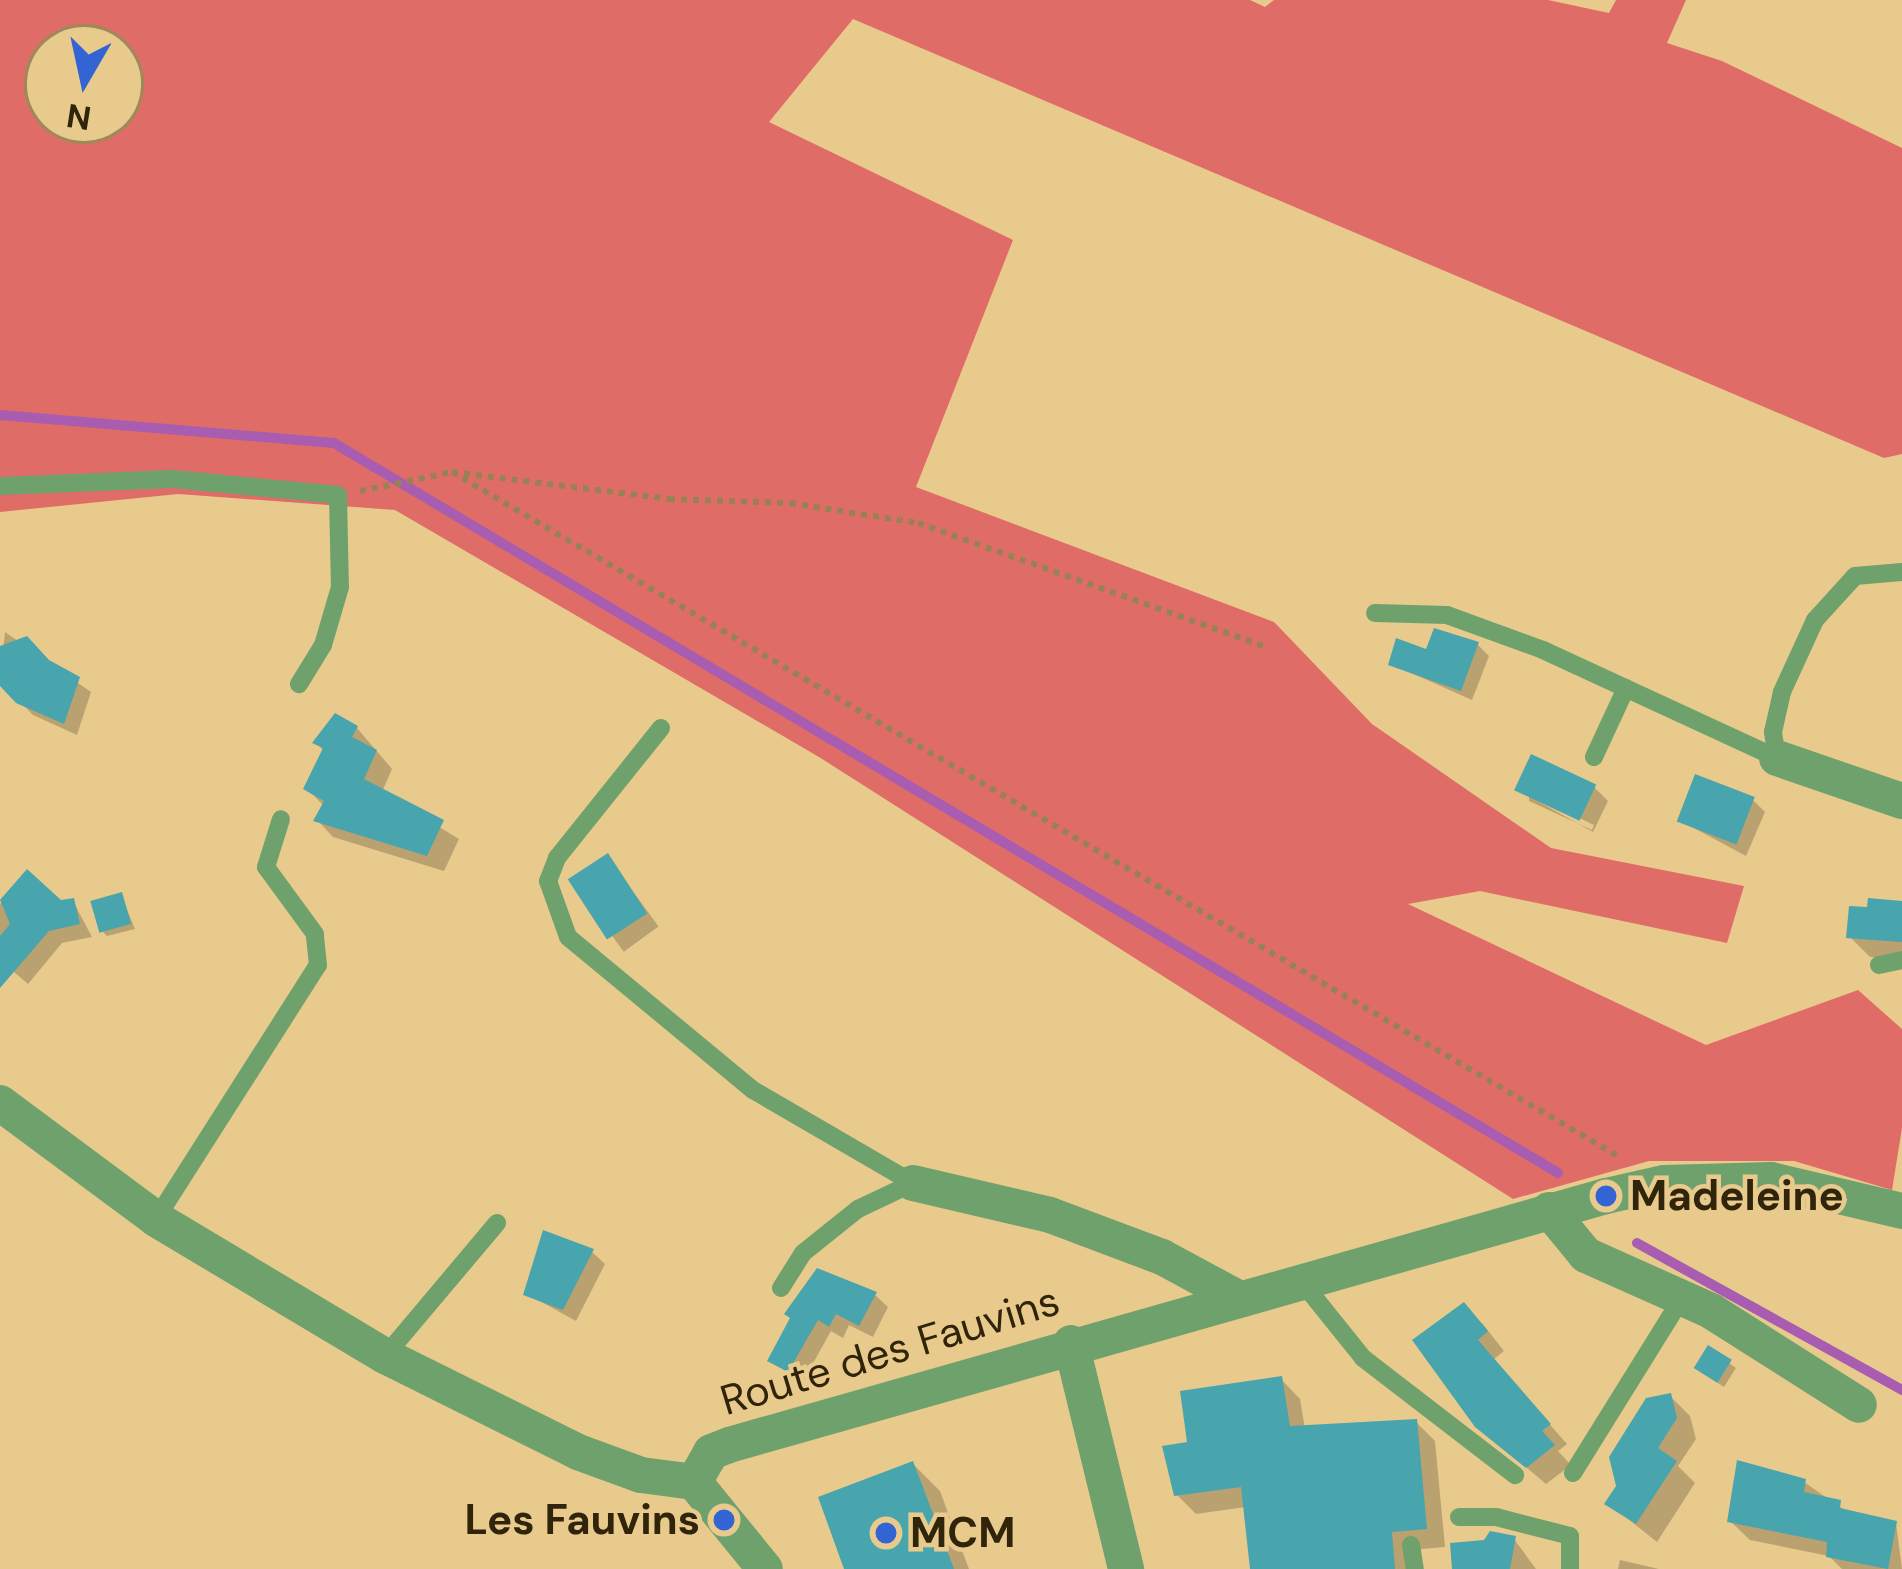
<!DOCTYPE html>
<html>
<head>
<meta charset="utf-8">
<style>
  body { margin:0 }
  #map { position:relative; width:1902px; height:1569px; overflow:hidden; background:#e9ca8d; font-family:"DM Sans",sans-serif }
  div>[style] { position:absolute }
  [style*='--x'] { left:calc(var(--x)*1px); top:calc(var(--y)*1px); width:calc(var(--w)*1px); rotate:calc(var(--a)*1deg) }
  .forest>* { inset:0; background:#e06c68 }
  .shadow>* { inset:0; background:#0003; transform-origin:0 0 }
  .stream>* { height:10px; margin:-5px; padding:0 5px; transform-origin:5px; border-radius:5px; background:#a85db0 }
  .building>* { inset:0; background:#48a4ad; transform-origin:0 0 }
  .path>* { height:6px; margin-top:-3px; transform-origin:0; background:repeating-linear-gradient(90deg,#988154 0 6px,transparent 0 12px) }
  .lane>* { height:18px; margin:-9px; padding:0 9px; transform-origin:9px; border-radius:9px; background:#6fa16d }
  .street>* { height:36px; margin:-18px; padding:0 18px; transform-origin:18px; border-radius:18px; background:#6fa16d }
  .dots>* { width:33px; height:33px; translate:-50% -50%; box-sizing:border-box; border:6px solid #e9ca8d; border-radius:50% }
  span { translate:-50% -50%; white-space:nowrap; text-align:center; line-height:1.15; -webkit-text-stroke:9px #e9ca8d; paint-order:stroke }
  .poi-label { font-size:42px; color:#30240b; font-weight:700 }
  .left { translate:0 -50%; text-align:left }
  .right { translate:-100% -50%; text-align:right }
  .street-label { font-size:42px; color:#30240b }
  .north { position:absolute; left:24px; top:24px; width:120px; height:120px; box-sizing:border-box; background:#e9ca8d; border:3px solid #9f8859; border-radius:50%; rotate:189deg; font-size:33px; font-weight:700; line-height:48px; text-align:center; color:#30240b }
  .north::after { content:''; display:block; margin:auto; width:42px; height:54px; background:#3364d3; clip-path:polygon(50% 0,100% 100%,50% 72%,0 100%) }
</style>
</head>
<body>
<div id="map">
  <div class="forest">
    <i style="clip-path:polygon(evenodd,0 0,1250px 0,1265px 7px,1274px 0,1548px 0,1609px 13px,1616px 0,1686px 0,1667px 43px,1722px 61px,1902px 148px,1902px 454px,1884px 458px,853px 19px,769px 122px,1013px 240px,916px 487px,1274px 622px,1372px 724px,1551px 848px,1744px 886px,1727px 943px,1480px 891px,1408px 904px,1706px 1045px,1858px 990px,1902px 1029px,1902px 1128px,1892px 1190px,1794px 1161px,1649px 1161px,1513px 1199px,819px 757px,395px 510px,178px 494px,0 512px,0 0,48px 48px,120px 48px,120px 120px,48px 120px,48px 48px)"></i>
  </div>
  <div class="shadow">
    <i style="clip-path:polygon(5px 632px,91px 692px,77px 735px,33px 715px,0 681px)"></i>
    <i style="clip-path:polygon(1478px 645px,1489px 656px,1472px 700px,1391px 664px)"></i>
    <i style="clip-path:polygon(357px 728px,392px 769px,382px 792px,459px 839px,444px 871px,333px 837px,317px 820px,324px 806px,307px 789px,325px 752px,316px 743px)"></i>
    <i style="clip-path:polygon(evenodd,1595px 788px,1608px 801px,1593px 832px,1518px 790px,1595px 788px,1529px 794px,1594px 825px,1592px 830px,1529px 801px,1529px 794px)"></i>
    <i style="clip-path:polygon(1753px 800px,1765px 812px,1746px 856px,1679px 820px)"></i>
    <i style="left:608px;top:857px;width:86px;height:43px;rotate:54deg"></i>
    <i style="clip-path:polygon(27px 874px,60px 903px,73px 901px,92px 937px,62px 943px,28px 984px,0 960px,0 904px)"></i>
    <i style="clip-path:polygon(121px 895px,135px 929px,107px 936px,101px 930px)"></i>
    <i style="clip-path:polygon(1902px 904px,1902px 960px,1870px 957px,1850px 937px)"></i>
    <i style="clip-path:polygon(592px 1252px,605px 1264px,576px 1321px,527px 1294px)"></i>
    <i style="clip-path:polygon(875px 1295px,888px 1307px,873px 1337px,849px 1325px,843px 1338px,831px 1331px,802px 1383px,771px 1360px,793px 1319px)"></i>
    <i style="clip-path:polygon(1482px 1323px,1504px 1351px,1493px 1360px,1567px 1444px,1558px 1451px,1571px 1465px,1546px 1484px,1477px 1425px,1416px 1341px)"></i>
    <i style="clip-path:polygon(1709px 1349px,1736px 1368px,1724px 1387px,1702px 1373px)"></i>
    <i style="clip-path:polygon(1281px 1379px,1300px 1399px,1305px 1429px,1416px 1422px,1435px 1441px,1445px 1547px,1410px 1550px,1411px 1569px,1253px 1569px,1246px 1507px,1196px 1514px,1177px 1495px,1191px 1444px)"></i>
    <i style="clip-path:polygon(1670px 1396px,1690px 1416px,1696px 1439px,1678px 1466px,1695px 1483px,1657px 1542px,1608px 1503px)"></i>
    <i style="clip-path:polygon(913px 1464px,940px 1491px,969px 1569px,847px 1569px)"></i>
    <i style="clip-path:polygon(1804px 1482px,1850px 1514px,1896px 1523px,1902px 1569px,1842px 1569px,1829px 1556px,1750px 1540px,1730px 1521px)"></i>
    <i style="clip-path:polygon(1514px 1539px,1536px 1569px,1455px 1569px)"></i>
    <i style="clip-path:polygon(1620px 1560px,1659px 1569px,1618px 1569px)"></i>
  </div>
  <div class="stream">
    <i style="--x:0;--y:415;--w:335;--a:4.8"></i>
    <i style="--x:334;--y:443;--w:1425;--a:30.81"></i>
    <i style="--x:1637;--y:1243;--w:303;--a:29"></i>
  </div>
  <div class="building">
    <i style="clip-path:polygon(1434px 628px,1479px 642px,1461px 691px,1388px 665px,1396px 638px,1426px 649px)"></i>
    <i style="clip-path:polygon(27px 636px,49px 660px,80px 677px,64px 724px,16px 703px,0 686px,0 646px)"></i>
    <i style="clip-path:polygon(335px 713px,358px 726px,352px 737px,377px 750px,364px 779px,444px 820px,427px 856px,313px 821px,324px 801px,303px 789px,323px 748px,312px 743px)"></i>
    <i style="left:1531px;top:754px;width:72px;height:40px;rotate:25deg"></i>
    <i style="left:1695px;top:774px;width:64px;height:51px;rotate:21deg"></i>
    <i style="left:608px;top:853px;width:72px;height:48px;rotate:57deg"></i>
    <i style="clip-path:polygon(27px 869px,61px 900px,74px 898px,80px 924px,49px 931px,0 988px,0 936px,10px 924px,0 900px)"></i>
    <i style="left:122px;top:892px;width:33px;height:33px;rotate:74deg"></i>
    <i style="clip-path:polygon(1868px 898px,1902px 901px,1902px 942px,1846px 938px,1849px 906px,1867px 907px)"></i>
    <i style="clip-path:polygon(543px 1230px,594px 1249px,563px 1310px,523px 1295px)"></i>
    <i style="clip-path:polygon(817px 1268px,877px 1292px,859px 1326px,836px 1314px,829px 1327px,818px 1320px,788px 1372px,767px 1361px,790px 1318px,784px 1314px)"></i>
    <i style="clip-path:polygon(1464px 1302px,1488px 1331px,1478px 1340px,1551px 1424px,1542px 1431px,1555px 1445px,1526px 1468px,1475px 1427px,1412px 1340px)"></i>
    <i style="left:1708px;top:1345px;width:28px;height:27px;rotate:32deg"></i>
    <i style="clip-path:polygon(1282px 1376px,1290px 1426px,1417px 1419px,1427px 1529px,1392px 1532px,1395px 1569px,1250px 1569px,1241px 1487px,1174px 1496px,1162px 1446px,1187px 1442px,1180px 1391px)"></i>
    <i style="clip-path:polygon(1671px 1393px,1677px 1418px,1658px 1448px,1677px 1461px,1636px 1524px,1604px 1504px,1616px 1486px,1609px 1457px,1646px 1398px)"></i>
    <i style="clip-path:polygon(1737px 1460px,1806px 1479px,1804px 1492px,1841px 1500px,1840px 1508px,1897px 1521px,1888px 1569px,1826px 1557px,1827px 1542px,1727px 1522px)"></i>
    <i style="clip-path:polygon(913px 1461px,954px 1569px,844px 1569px,818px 1497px)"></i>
    <i style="clip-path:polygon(1490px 1531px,1516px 1536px,1510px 1569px,1452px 1569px,1450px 1543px,1484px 1540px)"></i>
  </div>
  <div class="path">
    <i style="--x:452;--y:472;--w:1352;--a:30.4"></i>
    <i style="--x:360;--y:491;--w:94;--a:-11.7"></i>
    <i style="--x:452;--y:472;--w:219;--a:7.1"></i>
    <i style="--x:669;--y:499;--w:121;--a:1.9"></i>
    <i style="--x:790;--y:503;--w:130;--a:8.9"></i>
    <i style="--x:918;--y:523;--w:370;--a:19.6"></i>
  </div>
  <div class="lane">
    <i style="--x:0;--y:486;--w:173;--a:-2.3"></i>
    <i style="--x:173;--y:479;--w:166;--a:5.5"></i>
    <i style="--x:338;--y:495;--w:92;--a:88.8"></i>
    <i style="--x:340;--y:587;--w:60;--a:106.3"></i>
    <i style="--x:323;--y:645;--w:46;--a:121.6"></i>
    <i style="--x:1375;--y:613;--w:72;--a:1.6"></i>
    <i style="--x:1447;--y:615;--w:102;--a:20"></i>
    <i style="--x:1543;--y:650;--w:258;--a:24.8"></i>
    <i style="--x:661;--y:728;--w:166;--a:128.7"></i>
    <i style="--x:557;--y:858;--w:25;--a:111"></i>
    <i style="--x:548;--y:881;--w:59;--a:70.3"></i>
    <i style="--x:568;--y:937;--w:240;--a:39.6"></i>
    <i style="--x:753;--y:1090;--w:185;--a:30.2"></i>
    <i style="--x:1594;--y:757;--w:76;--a:-65.1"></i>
    <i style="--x:1777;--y:758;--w:26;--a:-99"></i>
    <i style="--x:1773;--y:732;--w:41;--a:-77.3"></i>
    <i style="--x:1782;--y:692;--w:79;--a:-65.4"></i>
    <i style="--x:1815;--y:620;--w:59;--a:-47.7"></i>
    <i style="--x:1855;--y:576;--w:47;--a:-4.9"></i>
    <i style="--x:1879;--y:965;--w:24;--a:-12"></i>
    <i style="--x:156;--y:1219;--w:301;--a:-57.5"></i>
    <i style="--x:318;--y:965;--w:31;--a:-96"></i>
    <i style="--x:315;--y:934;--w:83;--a:-126.2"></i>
    <i style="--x:266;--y:867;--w:50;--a:-72.6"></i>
    <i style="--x:1302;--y:1282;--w:97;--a:51.2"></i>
    <i style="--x:1363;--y:1358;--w:192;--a:37.6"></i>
    <i style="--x:781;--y:1288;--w:41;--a:-57.8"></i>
    <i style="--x:803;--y:1253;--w:70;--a:-38.7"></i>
    <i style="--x:858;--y:1209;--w:61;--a:-25.3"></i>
    <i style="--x:385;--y:1356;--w:174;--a:-49.9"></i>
    <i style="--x:1573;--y:1473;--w:206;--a:-58.1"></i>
    <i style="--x:1459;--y:1517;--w:37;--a:0"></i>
    <i style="--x:1496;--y:1517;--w:76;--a:14.4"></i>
    <i style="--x:1570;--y:1536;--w:33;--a:90"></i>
    <i style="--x:1411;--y:1545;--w:24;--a:81"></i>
  </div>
  <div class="street">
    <i style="--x:1777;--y:758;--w:132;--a:19"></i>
    <i style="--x:0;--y:1103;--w:194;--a:36.6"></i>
    <i style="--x:156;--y:1219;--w:267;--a:30.9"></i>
    <i style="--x:385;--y:1356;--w:216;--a:26.4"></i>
    <i style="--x:578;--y:1452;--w:67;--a:20.1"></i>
    <i style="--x:641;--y:1475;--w:53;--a:7.5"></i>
    <i style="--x:913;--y:1183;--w:141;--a:13.1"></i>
    <i style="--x:1050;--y:1215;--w:120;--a:20.6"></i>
    <i style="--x:1162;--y:1257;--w:84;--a:28.4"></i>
    <i style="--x:1549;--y:1210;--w:58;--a:50.6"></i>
    <i style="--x:1586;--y:1255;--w:137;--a:24.1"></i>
    <i style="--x:1711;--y:1311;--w:175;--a:32.4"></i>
    <i style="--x:1071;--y:1343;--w:233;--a:76.3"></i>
    <i style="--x:694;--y:1482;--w:34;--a:-60"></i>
    <i style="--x:711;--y:1452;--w:19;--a:-21"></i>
    <i style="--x:729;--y:1445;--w:912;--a:-15.85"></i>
    <i style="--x:1606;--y:1196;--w:59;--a:-12.6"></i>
    <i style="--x:1664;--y:1183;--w:107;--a:-1.6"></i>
    <i style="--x:1771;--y:1180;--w:135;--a:13.3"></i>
    <i style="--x:694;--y:1482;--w:112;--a:50.8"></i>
  </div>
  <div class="dots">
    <i style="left:1606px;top:1196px;background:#3364d3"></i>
    <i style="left:724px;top:1520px;background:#3364d3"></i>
    <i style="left:886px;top:1533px;background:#3364d3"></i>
  </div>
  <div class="poi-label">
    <span class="left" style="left:1630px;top:1196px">Madeleine</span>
    <span class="right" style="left:700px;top:1520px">Les Fauvins</span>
    <span class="left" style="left:910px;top:1533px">MCM</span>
  </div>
  <div class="street-label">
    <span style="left:890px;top:1351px;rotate:-17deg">Route des Fauvins</span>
  </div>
  <div class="north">N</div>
</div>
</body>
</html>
